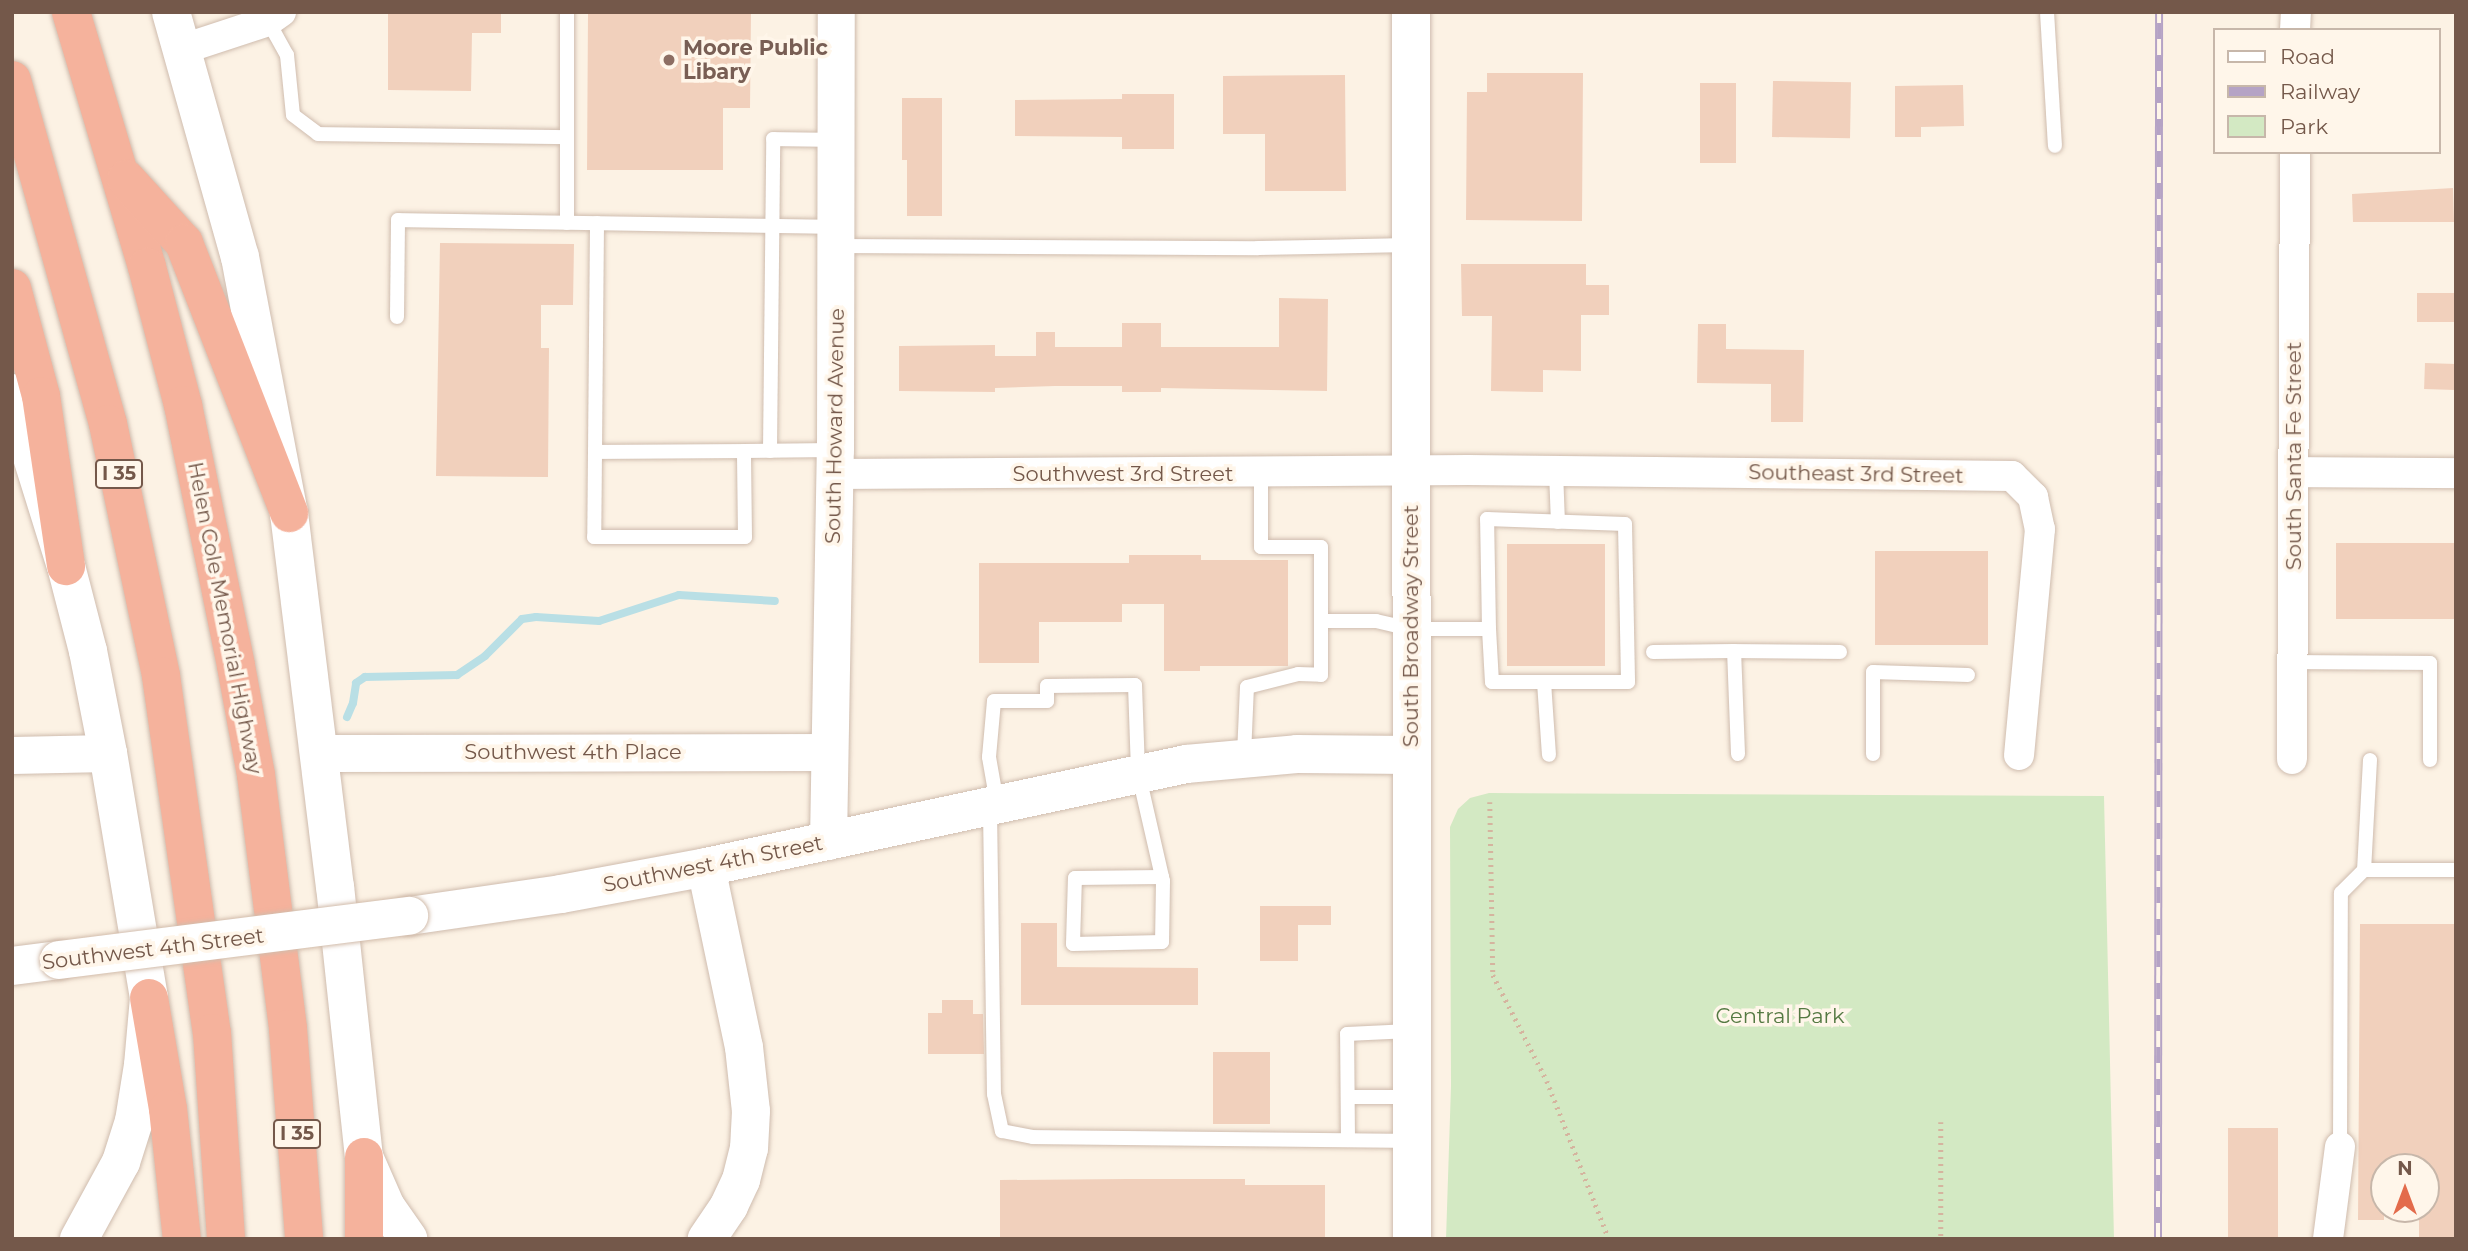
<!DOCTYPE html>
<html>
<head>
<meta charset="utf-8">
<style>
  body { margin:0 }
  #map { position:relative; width:2468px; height:1251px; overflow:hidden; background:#fcf2e4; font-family:Montserrat,sans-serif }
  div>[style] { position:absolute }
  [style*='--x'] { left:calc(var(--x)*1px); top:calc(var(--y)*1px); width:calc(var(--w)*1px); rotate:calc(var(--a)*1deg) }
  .green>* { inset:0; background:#d3e9c3 }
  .stream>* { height:8px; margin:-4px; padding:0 4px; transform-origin:4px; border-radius:4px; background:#b9dfe5 }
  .building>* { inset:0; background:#f1d0bc; transform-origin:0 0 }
  .path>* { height:4.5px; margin-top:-2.25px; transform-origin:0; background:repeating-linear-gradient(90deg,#d5b49f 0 2px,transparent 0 7px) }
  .roads { filter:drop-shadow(0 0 2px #cfbcae) drop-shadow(0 0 2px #cfbcae) }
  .service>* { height:14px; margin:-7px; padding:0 7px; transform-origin:7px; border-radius:7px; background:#fff }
  .minor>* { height:30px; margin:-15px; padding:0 15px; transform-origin:15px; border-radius:15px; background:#fff }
  .tertiary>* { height:37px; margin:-18.5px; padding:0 18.5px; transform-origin:18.5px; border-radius:18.5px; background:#fff }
  .secondary>* { height:38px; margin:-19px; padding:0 19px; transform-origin:19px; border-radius:19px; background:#fff }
  .motorway>* { height:38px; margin:-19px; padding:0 19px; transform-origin:19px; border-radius:19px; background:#f5b29c }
  .rail>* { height:8px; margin-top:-4px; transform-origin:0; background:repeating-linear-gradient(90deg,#fff6ea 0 16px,#b5a3c5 0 32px); box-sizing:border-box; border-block:2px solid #b5a3c5 }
  .bridges { filter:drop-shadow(0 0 2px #d2bcab) drop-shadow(0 0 2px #d2bcab) }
  .secondary-bridge>* { height:38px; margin:-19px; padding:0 19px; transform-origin:19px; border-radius:19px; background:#fff }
  .dots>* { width:19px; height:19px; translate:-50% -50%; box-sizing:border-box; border:4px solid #fff6ea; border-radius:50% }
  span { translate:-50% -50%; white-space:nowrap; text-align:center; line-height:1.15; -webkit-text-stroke:7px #fff6ea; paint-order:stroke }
  .shield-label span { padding:2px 5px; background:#fff6ea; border:2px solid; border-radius:5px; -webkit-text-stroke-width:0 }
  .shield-label { font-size:19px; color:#74584a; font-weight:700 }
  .education-label { font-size:21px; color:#785e54; font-weight:700 }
  .left { translate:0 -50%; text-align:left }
  .street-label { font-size:21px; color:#74584a }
  .park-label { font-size:21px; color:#547942 }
  .frame { position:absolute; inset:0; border:14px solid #74584a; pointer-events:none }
  .legend { position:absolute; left:2213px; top:28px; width:228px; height:126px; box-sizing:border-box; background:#fff6ea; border:2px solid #c7b7aa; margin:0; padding:9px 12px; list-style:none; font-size:21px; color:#74584a }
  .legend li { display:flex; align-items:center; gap:14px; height:35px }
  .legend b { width:35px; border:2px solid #c7b7aa }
  .north { position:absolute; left:2370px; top:1153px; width:70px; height:70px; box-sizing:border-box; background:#fff6ea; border:2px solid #c7b7aa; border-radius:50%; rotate:0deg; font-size:19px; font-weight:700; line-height:28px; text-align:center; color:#74584a }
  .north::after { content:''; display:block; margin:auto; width:24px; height:32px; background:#e36b4b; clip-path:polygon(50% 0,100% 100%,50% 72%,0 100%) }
</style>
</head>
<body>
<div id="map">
  <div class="green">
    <i style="clip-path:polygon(1489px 793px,2104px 796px,2114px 1239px,1446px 1239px,1451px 1086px,1450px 827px,1458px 809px,1470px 798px)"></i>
  </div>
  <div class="stream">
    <i style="--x:347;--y:717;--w:15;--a:-67"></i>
    <i style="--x:353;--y:703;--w:20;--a:-81"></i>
    <i style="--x:356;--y:683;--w:11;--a:-34"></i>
    <i style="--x:365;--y:677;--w:92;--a:-1.2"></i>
    <i style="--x:457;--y:675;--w:34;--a:-34"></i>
    <i style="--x:485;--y:656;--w:52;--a:-45"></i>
    <i style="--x:522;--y:619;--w:14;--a:-8"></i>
    <i style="--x:536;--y:617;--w:63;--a:3.6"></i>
    <i style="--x:599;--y:621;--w:84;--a:-18"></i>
    <i style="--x:679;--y:595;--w:96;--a:3.6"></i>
  </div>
  <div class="building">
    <i style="clip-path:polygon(388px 12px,501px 12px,501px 33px,472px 33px,471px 91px,388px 90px)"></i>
    <i style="clip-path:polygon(588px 12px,751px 12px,750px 108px,723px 108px,723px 170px,587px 170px)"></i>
    <i style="clip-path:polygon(1487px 73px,1583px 73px,1582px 221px,1466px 220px,1467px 92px,1487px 92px)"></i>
    <i style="clip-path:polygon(1345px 75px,1346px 191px,1265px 191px,1265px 134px,1223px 134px,1223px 76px)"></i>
    <i style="left:1773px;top:81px;width:78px;height:56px;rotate:1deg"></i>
    <i style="left:1700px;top:83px;width:36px;height:80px"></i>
    <i style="clip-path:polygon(1963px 85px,1964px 126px,1921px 127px,1921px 137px,1895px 137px,1895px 86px)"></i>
    <i style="clip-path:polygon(1122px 94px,1174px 94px,1174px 149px,1122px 149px,1122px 137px,1015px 136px,1015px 100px,1122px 99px)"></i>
    <i style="clip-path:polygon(902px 98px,942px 98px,942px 216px,907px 216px,907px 160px,902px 160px)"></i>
    <i style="clip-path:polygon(2453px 188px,2454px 222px,2353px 222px,2352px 194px)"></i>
    <i style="clip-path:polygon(440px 243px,574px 244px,573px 305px,541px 305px,541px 348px,549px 348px,548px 477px,436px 476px)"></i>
    <i style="clip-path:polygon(1461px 264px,1586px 264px,1586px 285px,1609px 285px,1609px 315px,1581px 315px,1581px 371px,1543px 370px,1543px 392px,1491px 391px,1492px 316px,1462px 316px)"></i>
    <i style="left:2417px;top:293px;width:39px;height:29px"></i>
    <i style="clip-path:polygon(1279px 298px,1328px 299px,1327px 391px,1161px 388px,1161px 392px,1122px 392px,1122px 386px,1055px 386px,995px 388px,995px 392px,899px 391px,899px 346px,995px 345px,995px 356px,1036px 356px,1036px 332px,1055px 332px,1055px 347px,1122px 347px,1122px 323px,1161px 323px,1161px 347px,1279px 347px)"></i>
    <i style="clip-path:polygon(1698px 324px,1726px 324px,1726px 349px,1804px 350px,1803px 422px,1771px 422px,1771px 384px,1697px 383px)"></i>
    <i style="left:2425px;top:363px;width:31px;height:26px;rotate:2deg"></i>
    <i style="left:2456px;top:543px;width:76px;height:120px;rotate:90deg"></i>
    <i style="left:1507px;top:544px;width:98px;height:122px"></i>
    <i style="left:1875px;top:551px;width:113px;height:94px"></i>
    <i style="clip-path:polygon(1129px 555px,1201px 555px,1201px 560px,1288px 560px,1288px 666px,1200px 666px,1200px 671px,1164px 671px,1164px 604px,1122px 604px,1122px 622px,1039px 622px,1039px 663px,979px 663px,979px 563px,1129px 563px)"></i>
    <i style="clip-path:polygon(1260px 906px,1331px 906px,1331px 925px,1298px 925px,1298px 961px,1260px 961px)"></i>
    <i style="clip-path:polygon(1021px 923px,1057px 923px,1057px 967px,1198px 968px,1198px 1005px,1021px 1005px)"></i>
    <i style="clip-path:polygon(2360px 924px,2456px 924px,2456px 1239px,2419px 1239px,2419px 1209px,2426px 1209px,2426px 1167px,2384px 1167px,2384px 1220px,2358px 1220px)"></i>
    <i style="clip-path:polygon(942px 1000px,973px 1000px,973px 1014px,983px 1014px,984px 1054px,928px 1054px,928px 1013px,942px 1013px)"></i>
    <i style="left:1213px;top:1052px;width:57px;height:72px"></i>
    <i style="left:2228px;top:1128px;width:50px;height:111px"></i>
    <i style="clip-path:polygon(1128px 1179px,1245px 1179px,1245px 1185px,1325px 1185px,1325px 1239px,1000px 1239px,1000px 1180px)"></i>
  </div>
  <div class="path">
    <i style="--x:1490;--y:802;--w:173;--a:89"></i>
    <i style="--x:1493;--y:975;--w:119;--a:63"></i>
    <i style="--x:1547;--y:1081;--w:170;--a:68.6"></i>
    <i style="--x:1941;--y:1122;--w:117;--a:90"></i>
  </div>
  <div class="roads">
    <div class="service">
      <i style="--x:567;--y:12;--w:211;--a:90"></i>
      <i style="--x:2047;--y:12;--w:134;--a:86.6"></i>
      <i style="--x:268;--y:21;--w:39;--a:61"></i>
      <i style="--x:287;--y:55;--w:60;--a:84.3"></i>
      <i style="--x:293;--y:115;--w:31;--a:37"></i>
      <i style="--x:318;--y:134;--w:249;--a:0.7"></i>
      <i style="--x:597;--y:223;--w:314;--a:90.5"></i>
      <i style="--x:594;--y:537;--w:151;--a:0"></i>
      <i style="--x:745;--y:537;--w:86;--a:-90.7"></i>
      <i style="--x:744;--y:451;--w:91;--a:-0.6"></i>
      <i style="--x:837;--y:246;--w:421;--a:0.3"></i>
      <i style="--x:1258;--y:248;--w:150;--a:-1.1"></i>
      <i style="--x:397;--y:317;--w:97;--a:-89.4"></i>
      <i style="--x:398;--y:220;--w:437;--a:0.9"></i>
      <i style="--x:770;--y:451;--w:312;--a:-89.4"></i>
      <i style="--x:773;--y:139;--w:62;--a:0.9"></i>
      <i style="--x:595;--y:452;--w:149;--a:-0.4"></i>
      <i style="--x:1556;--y:471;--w:51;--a:87.8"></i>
      <i style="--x:1321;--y:621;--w:55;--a:0"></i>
      <i style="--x:1376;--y:621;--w:36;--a:13"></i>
      <i style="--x:1411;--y:629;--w:78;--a:0"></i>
      <i style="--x:1489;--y:629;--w:110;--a:-91"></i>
      <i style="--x:1487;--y:519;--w:138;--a:2.1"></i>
      <i style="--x:1625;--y:524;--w:158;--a:88.9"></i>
      <i style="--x:1628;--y:682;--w:84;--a:180"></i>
      <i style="--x:1544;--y:682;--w:73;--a:86.1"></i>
      <i style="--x:1489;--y:629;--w:53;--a:86.8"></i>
      <i style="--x:1492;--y:682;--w:52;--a:0"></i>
      <i style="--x:1653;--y:652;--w:81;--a:-0.7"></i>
      <i style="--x:2293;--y:662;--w:137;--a:0.4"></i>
      <i style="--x:2430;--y:663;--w:97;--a:90"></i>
      <i style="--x:1738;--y:754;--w:103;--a:-92.2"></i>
      <i style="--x:1734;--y:651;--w:106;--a:0.5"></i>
      <i style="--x:1873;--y:754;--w:82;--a:-90"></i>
      <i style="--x:1873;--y:672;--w:95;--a:1.8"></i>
      <i style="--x:1244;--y:755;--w:68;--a:-87.5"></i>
      <i style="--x:1247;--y:687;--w:53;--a:-14.3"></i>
      <i style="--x:1298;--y:674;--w:23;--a:2"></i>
      <i style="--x:1321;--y:675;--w:128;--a:-90"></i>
      <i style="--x:1321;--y:547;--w:60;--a:180"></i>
      <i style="--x:1261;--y:547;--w:74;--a:-90"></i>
      <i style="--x:2370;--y:760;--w:110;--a:93.1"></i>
      <i style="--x:2364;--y:870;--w:92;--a:0"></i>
      <i style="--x:997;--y:803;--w:47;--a:-99.9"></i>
      <i style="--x:989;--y:757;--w:56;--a:-84.9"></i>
      <i style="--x:994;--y:701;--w:53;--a:0"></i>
      <i style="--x:1047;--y:701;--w:15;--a:-90"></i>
      <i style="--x:1047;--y:686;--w:88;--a:-0.7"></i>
      <i style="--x:1135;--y:685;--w:87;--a:88"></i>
      <i style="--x:1138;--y:772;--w:108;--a:77.1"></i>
      <i style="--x:1162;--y:877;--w:4;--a:76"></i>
      <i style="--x:1163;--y:881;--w:61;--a:90.9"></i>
      <i style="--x:1162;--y:942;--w:89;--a:178.7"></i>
      <i style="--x:1073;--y:944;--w:66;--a:-88.3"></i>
      <i style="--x:1075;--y:878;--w:87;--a:-0.7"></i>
      <i style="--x:990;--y:809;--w:285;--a:89.2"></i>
      <i style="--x:994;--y:1094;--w:38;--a:78"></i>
      <i style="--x:1002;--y:1131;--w:32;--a:11"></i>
      <i style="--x:1033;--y:1137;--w:378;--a:0.6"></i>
      <i style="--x:1348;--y:1097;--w:62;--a:0"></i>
      <i style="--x:1348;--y:1140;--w:106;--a:-90.5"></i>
      <i style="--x:1347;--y:1034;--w:63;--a:-2.7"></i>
      <i style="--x:2340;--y:1147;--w:254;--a:-89.8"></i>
      <i style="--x:2341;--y:893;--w:33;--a:-45"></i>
    </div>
    <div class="minor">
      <i style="--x:2295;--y:30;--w:18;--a:-87"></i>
      <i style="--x:183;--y:49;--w:89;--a:-18.2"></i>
      <i style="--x:268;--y:21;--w:16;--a:-35"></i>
      <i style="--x:2295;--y:472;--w:161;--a:0.4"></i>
      <i style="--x:835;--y:474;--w:633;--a:-0.36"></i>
      <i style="--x:1468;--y:470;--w:544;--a:0.63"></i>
      <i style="--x:2012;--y:476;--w:30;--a:45"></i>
      <i style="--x:2033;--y:497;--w:33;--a:78"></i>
      <i style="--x:2040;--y:529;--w:227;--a:95.3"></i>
      <i style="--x:2292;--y:759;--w:607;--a:-89.72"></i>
      <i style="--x:2328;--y:1239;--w:93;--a:-82.6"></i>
    </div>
    <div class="tertiary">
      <i style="--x:319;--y:753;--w:509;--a:-0.11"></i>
      <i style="--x:12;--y:755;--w:96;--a:-1.2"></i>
      <i style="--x:828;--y:841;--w:391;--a:-89"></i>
      <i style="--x:835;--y:450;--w:438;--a:-89.9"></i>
    </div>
    <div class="secondary">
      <i style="--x:171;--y:12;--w:255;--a:74.3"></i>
      <i style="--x:240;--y:257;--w:261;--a:79.2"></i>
      <i style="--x:289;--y:513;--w:376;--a:83"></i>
      <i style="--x:335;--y:886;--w:273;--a:83.9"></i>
      <i style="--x:364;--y:1157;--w:55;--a:66.3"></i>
      <i style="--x:386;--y:1207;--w:39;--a:55"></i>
      <i style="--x:1411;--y:12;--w:1227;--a:89.95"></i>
      <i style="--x:12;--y:393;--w:181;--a:72.7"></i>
      <i style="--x:66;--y:566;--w:88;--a:75.5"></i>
      <i style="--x:88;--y:651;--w:104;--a:78.9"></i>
      <i style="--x:108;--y:753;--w:248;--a:80.5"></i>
      <i style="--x:149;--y:998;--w:67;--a:95.1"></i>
      <i style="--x:143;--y:1065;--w:57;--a:99.1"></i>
      <i style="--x:134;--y:1121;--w:43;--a:107.6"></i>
      <i style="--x:121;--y:1162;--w:88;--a:118.6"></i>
      <i style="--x:706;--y:867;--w:184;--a:78.1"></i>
      <i style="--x:744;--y:1047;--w:64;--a:83.8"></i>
      <i style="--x:751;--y:1111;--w:37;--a:93"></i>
      <i style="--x:749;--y:1148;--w:33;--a:104"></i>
      <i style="--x:741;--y:1180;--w:29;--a:115"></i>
      <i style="--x:729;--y:1206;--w:40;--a:124"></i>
      <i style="--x:409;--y:916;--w:154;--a:-8.2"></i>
      <i style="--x:561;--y:894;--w:147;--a:-10.5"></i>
      <i style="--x:706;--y:867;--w:491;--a:-12.1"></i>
      <i style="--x:1186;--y:764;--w:111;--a:-5.1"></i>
      <i style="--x:1297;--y:754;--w:114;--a:0.5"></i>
      <i style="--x:12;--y:966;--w:47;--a:-7.3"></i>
    </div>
    <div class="motorway">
      <i style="--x:71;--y:12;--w:266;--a:73.4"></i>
      <i style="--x:147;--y:267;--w:143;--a:75.4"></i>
      <i style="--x:183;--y:405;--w:266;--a:78.5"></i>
      <i style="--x:236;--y:666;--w:111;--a:79.6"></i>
      <i style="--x:256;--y:775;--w:256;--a:82.8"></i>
      <i style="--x:288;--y:1029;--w:211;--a:85.6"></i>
      <i style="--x:12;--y:80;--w:357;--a:74.4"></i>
      <i style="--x:108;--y:424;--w:258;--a:78.1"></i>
      <i style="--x:161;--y:676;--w:361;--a:81.9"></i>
      <i style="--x:212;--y:1033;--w:206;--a:86.1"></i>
      <i style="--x:126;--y:179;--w:86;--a:47.8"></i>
      <i style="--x:184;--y:243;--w:290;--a:68.7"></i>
      <i style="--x:12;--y:288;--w:112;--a:75"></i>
      <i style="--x:41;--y:396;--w:172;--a:81.6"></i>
      <i style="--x:149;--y:998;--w:113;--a:80.3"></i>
      <i style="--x:168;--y:1109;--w:131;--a:83.9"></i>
      <i style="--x:364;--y:1157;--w:82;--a:90"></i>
    </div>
  </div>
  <div class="rail">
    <i style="--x:2158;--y:1239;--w:1227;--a:-89.95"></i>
  </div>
  <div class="bridges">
    <div class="secondary-bridge">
      <i style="--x:59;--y:960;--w:353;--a:-7.2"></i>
    </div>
  </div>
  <div class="dots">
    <i style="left:669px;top:60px;background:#8d6e63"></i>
  </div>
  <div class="shield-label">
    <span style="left:119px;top:474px">I 35</span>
    <span style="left:297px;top:1134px">I 35</span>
  </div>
  <div class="education-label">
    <span class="left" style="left:683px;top:60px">Moore Public<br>Libary</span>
  </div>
  <div class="street-label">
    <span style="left:835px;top:426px;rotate:-89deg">South Howard Avenue</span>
    <span style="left:2294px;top:456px;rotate:-90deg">South Santa Fe Street</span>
    <span style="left:1123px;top:474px">Southwest 3rd Street</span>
    <span style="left:1856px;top:474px;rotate:1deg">Southeast 3rd Street</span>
    <span style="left:225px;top:618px;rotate:79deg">Helen Cole Memorial Highway</span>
    <span style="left:1411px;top:626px;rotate:-90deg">South Broadway Street</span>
    <span style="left:573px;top:752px">Southwest 4th Place</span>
    <span style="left:713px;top:864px;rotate:-11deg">Southwest 4th Street</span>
    <span style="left:153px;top:949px;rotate:-7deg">Southwest 4th Street</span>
  </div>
  <div class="park-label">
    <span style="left:1780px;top:1016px">Central Park</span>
  </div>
  <div class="frame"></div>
  <ul class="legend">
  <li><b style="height:9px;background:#fff"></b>Road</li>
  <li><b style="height:9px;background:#b5a3c5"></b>Railway</li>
  <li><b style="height:19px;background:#d3e9c3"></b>Park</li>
  </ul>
  <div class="north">N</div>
</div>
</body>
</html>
